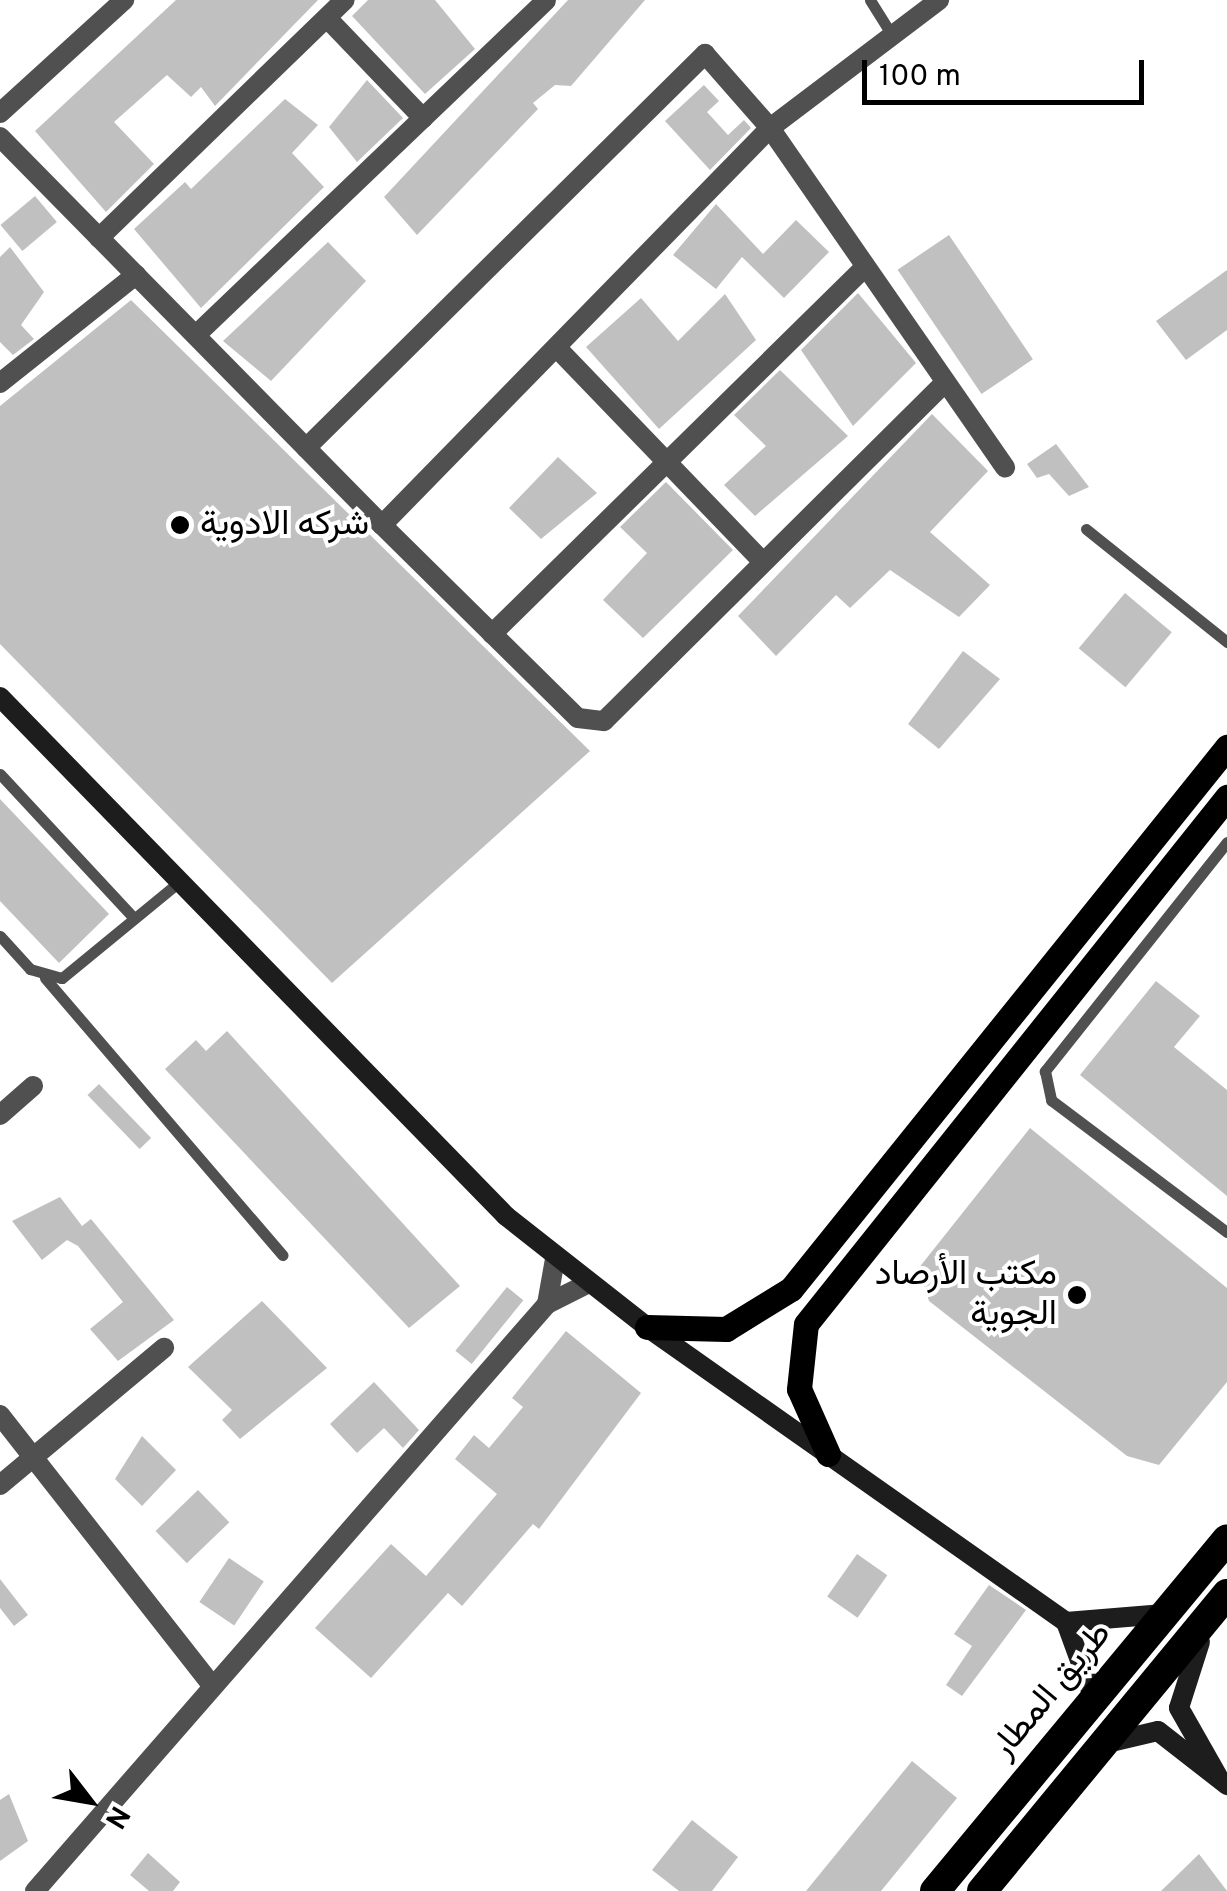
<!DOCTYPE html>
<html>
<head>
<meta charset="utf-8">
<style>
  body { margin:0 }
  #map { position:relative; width:1227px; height:1891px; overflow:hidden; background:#fff; font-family:Overpass,Vazirmatn,sans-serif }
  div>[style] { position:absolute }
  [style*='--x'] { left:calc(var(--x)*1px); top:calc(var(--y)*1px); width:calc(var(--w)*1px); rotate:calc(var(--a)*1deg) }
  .building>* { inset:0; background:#c0c0c0; transform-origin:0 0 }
  .lane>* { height:11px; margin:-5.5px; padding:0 5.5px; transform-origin:5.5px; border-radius:5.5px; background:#505050 }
  .street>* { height:20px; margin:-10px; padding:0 10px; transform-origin:10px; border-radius:10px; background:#505050 }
  .secondary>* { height:20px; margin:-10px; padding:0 10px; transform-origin:10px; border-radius:10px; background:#1d1d1d }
  .primary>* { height:25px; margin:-12.5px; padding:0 12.5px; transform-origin:12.5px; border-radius:12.5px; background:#000 }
  .highway>* { height:30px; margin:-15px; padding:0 15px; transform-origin:15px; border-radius:15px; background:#000 }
  .dots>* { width:28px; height:28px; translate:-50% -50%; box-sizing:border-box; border:5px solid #fff; border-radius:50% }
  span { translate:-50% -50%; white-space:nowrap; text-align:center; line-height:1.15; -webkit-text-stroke:8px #fff; paint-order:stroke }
  .poi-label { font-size:35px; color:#000 }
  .left { translate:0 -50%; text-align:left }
  .right { translate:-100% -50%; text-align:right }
  .street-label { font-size:35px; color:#000 }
  .north { position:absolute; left:40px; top:1751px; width:100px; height:100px; -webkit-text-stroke:8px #fff; paint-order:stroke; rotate:121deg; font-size:28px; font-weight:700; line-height:40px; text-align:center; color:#000 }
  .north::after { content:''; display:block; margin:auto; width:35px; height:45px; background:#000; clip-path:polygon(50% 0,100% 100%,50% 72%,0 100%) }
  .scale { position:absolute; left:862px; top:60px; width:282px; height:45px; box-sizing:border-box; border:5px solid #000; border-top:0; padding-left:12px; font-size:30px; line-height:35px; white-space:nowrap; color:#000; -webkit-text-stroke:8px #fff; paint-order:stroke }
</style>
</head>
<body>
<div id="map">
  <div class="building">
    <i style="clip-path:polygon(176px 0,318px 0,215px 106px,201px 87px,191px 97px,167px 75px,114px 122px,154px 164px,106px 212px,35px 131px)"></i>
    <i style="clip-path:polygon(368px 0,435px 0,475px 49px,425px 94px,352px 16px)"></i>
    <i style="clip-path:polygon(568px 0,645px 0,571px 86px,555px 85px,533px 103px,538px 109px,417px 235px,384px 197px)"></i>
    <i style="clip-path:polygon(367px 80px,403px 118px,357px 162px,329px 127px)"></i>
    <i style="clip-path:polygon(704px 85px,719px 101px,707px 112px,728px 135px,744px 120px,751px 128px,710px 170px,665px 121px)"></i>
    <i style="clip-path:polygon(285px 99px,318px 125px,292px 153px,324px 187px,201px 308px,134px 229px,185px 182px,191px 189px)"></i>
    <i style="left:35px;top:196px;width:34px;height:45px;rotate:50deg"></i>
    <i style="clip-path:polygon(716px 204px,763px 254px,796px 220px,829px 252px,784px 298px,742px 257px,716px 289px,673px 255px)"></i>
    <i style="left:949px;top:235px;width:150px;height:62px;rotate:56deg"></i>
    <i style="clip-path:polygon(328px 242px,366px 281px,271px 381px,223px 341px)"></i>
    <i style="clip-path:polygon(10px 247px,44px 292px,21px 325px,34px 339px,13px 355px,0 342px,0 257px)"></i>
    <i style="clip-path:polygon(1227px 270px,1227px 330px,1186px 360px,1156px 321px)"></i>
    <i style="clip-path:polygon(858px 293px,916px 363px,853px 426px,801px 350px)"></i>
    <i style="clip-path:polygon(725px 294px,756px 340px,659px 429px,586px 347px,641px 298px,678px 341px)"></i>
    <i style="clip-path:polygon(131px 300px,590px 751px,332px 983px,0 644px,0 406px)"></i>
    <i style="clip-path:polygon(780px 370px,848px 436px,755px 516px,724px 485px,766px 446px,734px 415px)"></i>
    <i style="clip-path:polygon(932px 414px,988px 471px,930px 532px,990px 585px,959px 617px,890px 570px,850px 608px,836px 595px,776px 656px,738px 616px)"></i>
    <i style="clip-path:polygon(1056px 444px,1089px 487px,1069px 496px,1049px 474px,1037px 478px,1027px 464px)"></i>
    <i style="clip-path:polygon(558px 457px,597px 493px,541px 539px,509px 508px)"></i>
    <i style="clip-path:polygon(666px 482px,733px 550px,643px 638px,603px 600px,647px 553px,620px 527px)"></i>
    <i style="left:1125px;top:593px;width:61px;height:72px;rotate:40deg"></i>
    <i style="clip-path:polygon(963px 651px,1000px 679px,939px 749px,908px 724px)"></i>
    <i style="clip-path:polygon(0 799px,109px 914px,59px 963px,0 901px)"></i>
    <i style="clip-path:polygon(1156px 981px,1200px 1016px,1174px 1047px,1227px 1090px,1227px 1196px,1080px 1075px)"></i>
    <i style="clip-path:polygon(227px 1031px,460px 1286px,409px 1328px,165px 1069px,196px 1040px,206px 1051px)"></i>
    <i style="left:99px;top:1084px;width:75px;height:16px;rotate:46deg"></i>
    <i style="clip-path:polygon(1030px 1128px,1227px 1288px,1227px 1382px,1159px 1465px,1127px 1456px,929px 1301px,918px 1269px)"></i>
    <i style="clip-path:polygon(60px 1197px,82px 1226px,91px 1219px,174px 1320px,118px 1361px,90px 1329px,123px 1302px,78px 1246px,67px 1240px,42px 1260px,12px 1221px)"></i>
    <i style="left:507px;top:1287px;width:21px;height:82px;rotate:39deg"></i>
    <i style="clip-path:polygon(262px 1301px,327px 1368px,240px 1439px,222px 1420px,232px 1410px,188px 1367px)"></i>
    <i style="clip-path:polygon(566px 1331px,641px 1393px,539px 1529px,533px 1524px,462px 1606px,448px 1593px,371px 1678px,315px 1628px,391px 1544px,426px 1576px,497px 1494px,455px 1459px,474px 1435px,489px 1448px,523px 1407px,512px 1398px)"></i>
    <i style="clip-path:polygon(374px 1382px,419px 1430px,403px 1448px,384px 1428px,357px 1453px,330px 1424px)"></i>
    <i style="clip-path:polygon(142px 1436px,176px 1470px,142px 1506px,115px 1479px)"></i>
    <i style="left:198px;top:1490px;width:45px;height:59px;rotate:46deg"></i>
    <i style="left:857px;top:1554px;width:37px;height:52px;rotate:35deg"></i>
    <i style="left:229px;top:1558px;width:42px;height:53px;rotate:34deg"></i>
    <i style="clip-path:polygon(0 1579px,28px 1615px,14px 1626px,0 1608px)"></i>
    <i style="clip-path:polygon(989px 1585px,1026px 1610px,962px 1696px,946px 1685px,972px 1646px,954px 1634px)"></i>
    <i style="clip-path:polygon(912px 1761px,957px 1798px,881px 1891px,806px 1891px)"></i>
    <i style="clip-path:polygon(9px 1794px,28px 1841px,0 1861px,0 1800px)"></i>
    <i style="clip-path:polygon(692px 1820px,738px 1857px,712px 1891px,679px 1891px,652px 1870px)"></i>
    <i style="clip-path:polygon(148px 1853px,180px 1882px,173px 1891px,149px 1891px,130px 1875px)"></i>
    <i style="clip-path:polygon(1199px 1854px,1227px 1891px,1161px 1891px)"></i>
  </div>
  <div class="lane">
    <i style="--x:870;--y:0;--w:40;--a:58"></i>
    <i style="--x:1086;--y:529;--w:181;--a:38.7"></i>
    <i style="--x:0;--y:774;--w:197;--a:47.1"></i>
    <i style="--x:1227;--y:842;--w:293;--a:128.5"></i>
    <i style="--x:1045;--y:1071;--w:30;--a:78"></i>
    <i style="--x:1051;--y:1100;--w:220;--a:36.9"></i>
    <i style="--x:0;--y:936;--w:45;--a:47.7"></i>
    <i style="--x:30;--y:969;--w:33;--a:16"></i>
    <i style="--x:62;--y:978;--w:151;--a:-39.4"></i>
    <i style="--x:45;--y:978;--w:365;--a:49.4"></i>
  </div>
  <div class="street">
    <i style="--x:327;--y:18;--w:139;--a:46.2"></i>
    <i style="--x:0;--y:113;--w:168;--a:-42.3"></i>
    <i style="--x:0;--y:137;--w:544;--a:45.45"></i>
    <i style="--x:382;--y:525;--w:555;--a:-45.66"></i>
    <i style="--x:770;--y:128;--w:212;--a:-37.1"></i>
    <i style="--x:99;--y:238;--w:342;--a:-44.1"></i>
    <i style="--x:196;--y:335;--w:484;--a:-43.7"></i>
    <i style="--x:557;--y:348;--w:294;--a:46.1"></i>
    <i style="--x:0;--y:383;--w:174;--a:-38.5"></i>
    <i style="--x:306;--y:448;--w:561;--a:-44.64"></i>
    <i style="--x:705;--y:54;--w:98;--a:48.7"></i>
    <i style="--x:770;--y:128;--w:413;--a:55.3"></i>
    <i style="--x:382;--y:525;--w:275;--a:44.6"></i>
    <i style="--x:578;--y:718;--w:26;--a:7"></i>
    <i style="--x:604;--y:721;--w:481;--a:-44.8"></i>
    <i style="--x:492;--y:634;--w:522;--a:-44.53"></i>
    <i style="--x:0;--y:1115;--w:44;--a:-41.3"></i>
    <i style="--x:547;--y:1304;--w:46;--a:-79.9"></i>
    <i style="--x:0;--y:1415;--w:342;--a:51.9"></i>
    <i style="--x:0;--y:1485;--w:214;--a:-39.9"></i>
    <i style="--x:35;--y:1891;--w:779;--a:-48.9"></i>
    <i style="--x:547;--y:1304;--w:45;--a:-26.6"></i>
  </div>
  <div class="secondary">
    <i style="--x:0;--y:697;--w:725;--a:45.73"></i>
    <i style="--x:506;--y:1216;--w:179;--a:38.2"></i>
    <i style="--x:647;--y:1327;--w:512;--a:35.15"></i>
    <i style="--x:1066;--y:1622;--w:82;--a:70"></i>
    <i style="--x:1066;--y:1622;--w:98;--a:-4.7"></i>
    <i style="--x:1200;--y:1642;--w:69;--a:107.7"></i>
    <i style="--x:1179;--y:1708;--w:77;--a:60.4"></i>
    <i style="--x:1111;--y:1742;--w:48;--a:-13.2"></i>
    <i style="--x:1158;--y:1731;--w:88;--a:38"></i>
  </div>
  <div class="primary">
    <i style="--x:647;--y:1327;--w:79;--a:1.5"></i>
    <i style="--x:726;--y:1329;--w:76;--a:-31.6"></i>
    <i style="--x:791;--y:1289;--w:696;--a:-51.19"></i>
    <i style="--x:828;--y:1454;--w:71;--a:-114"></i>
    <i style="--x:799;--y:1389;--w:65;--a:-83.9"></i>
    <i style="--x:806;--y:1324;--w:675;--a:-51.38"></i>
  </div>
  <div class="highway">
    <i style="--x:935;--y:1891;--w:457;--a:-50.3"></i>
    <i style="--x:982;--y:1891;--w:385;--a:-50.5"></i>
  </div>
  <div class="dots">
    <i style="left:180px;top:525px;background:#000"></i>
    <i style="left:1077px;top:1295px;background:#000"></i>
  </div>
  <div class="poi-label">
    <span class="left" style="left:200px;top:525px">شركه الادوية</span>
    <span class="right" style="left:1057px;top:1295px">مكتب الأرصاد<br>الجوية</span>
  </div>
  <div class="street-label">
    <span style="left:1052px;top:1691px;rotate:-50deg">طريق المطار</span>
  </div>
  <div class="north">N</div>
  <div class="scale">100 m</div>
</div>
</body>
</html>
